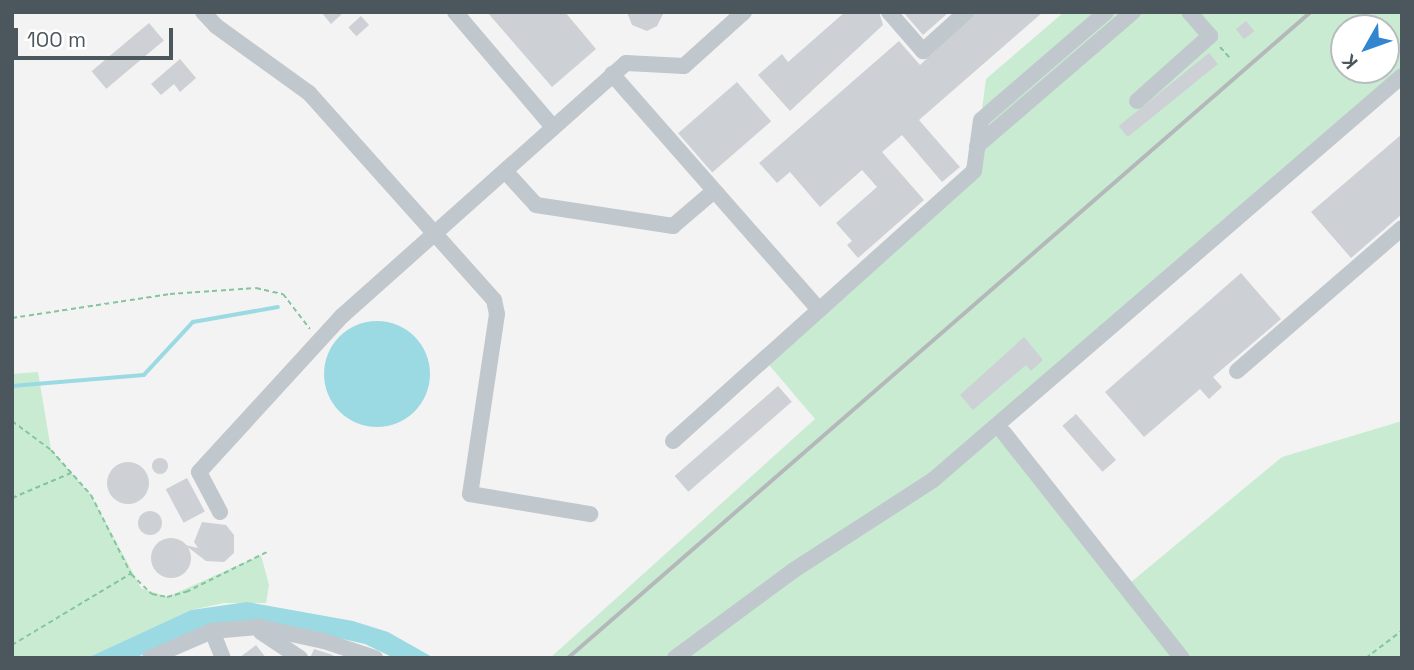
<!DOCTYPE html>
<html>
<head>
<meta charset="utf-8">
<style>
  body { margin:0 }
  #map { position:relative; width:1414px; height:670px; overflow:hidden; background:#f4f3f3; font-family:"Space Grotesk",sans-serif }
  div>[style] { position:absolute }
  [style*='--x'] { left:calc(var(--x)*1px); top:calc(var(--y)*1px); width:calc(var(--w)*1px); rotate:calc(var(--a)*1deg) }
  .green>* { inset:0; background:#c8ebd2 }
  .water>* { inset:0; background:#9bdae2 }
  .round { border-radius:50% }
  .stream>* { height:3.5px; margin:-1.75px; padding:0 1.75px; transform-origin:1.75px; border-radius:1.75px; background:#9bdae2 }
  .building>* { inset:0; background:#cdd0d4; transform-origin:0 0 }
  .path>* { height:2px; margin-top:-1px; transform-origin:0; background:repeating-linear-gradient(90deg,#84c59f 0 5px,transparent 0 8.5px) }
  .minor>* { height:16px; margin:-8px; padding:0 8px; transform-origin:8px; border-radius:8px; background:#c0c7cd }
  .rail>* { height:3.5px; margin:-1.75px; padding:0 1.75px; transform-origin:1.75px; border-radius:1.75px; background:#b5b8bb }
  span { translate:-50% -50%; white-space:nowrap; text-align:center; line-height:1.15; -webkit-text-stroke:6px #fff; paint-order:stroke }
  .frame { position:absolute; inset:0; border:14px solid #4c575d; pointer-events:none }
  .north { position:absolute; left:1330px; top:14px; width:70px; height:70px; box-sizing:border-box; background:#fff; border:2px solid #b7bcbe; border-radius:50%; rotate:230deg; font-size:19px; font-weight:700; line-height:28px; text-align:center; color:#4c575d }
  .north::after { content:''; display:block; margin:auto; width:24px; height:32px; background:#3285ce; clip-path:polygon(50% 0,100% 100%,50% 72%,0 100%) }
  .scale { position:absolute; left:14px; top:28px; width:159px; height:32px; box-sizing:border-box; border:4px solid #4c575d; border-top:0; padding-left:9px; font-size:21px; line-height:24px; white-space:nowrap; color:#4c575d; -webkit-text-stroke:5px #fff; paint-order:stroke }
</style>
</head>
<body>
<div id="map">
  <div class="green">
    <i style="clip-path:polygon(evenodd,1064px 12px,1402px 12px,1402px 76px,998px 426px,1125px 587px,1282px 457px,1402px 421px,1402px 658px,550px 658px,815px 419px,764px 359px,974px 171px,986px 79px,1064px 12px,1344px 28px,1386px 28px,1386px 70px,1344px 70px,1344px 28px)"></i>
    <i style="clip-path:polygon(38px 372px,51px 450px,91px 495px,141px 588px,167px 597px,261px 555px,269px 585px,266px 603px,224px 603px,191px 610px,87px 658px,12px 658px,12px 374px)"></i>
  </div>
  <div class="water">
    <i class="round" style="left:324px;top:321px;width:106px;height:106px"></i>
    <i style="clip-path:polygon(247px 602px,353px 621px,388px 632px,434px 658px,394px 658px,365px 644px,267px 622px,210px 625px,135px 658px,87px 658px,191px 610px)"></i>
  </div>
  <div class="stream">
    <i style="--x:12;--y:386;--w:132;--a:-4.8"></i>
    <i style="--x:144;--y:375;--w:72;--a:-47.2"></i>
    <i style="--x:193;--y:322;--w:86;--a:-10"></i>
  </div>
  <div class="building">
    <i style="clip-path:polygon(321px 12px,344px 12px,331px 24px)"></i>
    <i style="clip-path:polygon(487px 12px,565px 12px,596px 49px,552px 87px)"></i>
    <i style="clip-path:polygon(627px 12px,664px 12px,657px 26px,647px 31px,632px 25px)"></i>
    <i style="clip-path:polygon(845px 12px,879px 12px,883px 25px,790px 111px,758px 75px,782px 54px,788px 62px)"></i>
    <i style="clip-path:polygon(903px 12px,949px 12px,923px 35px)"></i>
    <i style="clip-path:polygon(976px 12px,1043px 12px,919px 120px,960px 167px,942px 182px,902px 135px,882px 152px,924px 200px,858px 258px,847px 245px,852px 241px,836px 223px,877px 187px,862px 170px,820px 207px,790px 172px,777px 183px,759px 163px,899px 41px,920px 65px)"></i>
    <i style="left:361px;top:16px;width:12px;height:17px;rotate:48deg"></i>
    <i style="left:1246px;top:21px;width:13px;height:13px;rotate:51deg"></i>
    <i style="left:149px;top:23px;width:23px;height:75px;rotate:50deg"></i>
    <i style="left:1209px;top:53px;width:14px;height:116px;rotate:51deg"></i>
    <i style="clip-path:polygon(180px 59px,196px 78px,180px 92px,174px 84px,161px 95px,151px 84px)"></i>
    <i style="left:737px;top:82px;width:52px;height:78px;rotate:49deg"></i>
    <i style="clip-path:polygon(1402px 134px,1402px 214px,1351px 258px,1311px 212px)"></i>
    <i style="clip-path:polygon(1241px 273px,1281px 319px,1213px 377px,1222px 387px,1209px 399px,1200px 389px,1144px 437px,1105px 392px)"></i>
    <i style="clip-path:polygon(1024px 337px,1043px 360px,1031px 371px,1026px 365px,973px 410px,960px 395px)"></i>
    <i style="left:778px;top:386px;width:21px;height:137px;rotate:49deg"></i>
    <i style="left:1076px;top:414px;width:61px;height:18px;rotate:49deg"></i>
    <i class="round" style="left:152px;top:458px;width:16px;height:16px"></i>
    <i class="round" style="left:107px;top:462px;width:42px;height:42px"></i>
    <i style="left:187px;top:478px;width:38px;height:24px;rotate:62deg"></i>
    <i class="round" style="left:138px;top:511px;width:24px;height:24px"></i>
    <i style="clip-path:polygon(202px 522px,226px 525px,234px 535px,234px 553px,224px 562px,206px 561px,185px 545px,198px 548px,194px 542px)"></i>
    <i class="round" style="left:151px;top:538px;width:40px;height:40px"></i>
    <i style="clip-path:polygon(256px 645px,266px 658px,239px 658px)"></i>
    <i style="clip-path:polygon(314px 649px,330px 654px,338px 658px,310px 658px)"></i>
  </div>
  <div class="path">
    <i style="--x:1220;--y:47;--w:15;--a:48"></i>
    <i style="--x:12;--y:318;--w:160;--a:-8.6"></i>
    <i style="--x:170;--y:294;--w:86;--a:-4"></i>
    <i style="--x:256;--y:288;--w:28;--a:13"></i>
    <i style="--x:283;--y:294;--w:44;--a:52.4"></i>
    <i style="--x:12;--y:421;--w:49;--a:36.6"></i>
    <i style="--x:51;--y:450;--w:60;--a:48.4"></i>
    <i style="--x:91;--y:495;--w:89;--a:63.1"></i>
    <i style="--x:131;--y:574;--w:29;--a:44"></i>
    <i style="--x:152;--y:594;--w:15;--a:11"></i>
    <i style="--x:167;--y:597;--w:20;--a:-15"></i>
    <i style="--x:186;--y:592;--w:90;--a:-26.3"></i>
    <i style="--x:12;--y:498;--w:64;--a:-23"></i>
    <i style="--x:12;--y:645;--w:138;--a:-31"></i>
    <i style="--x:1366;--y:658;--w:43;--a:-37.4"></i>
  </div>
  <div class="minor">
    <i style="--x:203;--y:12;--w:19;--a:47"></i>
    <i style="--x:216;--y:26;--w:115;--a:35.8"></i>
    <i style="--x:309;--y:93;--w:278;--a:48.2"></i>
    <i style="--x:494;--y:300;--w:14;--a:78"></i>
    <i style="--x:497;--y:314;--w:182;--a:98.5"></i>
    <i style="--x:470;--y:494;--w:122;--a:9.5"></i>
    <i style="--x:455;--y:12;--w:151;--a:49.6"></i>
    <i style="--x:889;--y:12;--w:52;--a:48.9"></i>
    <i style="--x:923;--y:51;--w:58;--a:-42.2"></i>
    <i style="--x:612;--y:74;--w:314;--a:48.7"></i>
    <i style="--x:1137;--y:101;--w:98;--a:-41.7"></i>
    <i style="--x:1210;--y:36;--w:32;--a:-131"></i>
    <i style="--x:977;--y:146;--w:206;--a:-40.7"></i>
    <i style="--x:505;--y:171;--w:46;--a:47.6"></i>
    <i style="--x:536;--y:205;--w:139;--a:8.7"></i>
    <i style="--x:673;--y:226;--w:54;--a:-40.5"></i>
    <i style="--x:1237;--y:371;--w:218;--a:-40.9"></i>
    <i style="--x:1004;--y:433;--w:287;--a:51.7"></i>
    <i style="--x:673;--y:441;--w:404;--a:-41.9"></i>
    <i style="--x:974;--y:171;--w:51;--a:-82.2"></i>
    <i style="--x:981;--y:120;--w:165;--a:-40.8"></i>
    <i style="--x:220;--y:512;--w:45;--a:-117.7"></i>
    <i style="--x:199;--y:472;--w:212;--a:-47.5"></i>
    <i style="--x:342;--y:316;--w:380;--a:-41.7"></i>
    <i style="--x:626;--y:63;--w:58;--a:3"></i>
    <i style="--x:684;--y:66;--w:81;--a:-42"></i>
    <i style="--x:212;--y:631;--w:29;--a:68"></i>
    <i style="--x:261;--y:632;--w:47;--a:33.7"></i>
    <i style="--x:150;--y:658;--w:68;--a:-23.5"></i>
    <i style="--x:212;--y:631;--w:47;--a:-4.9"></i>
    <i style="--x:259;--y:627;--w:66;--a:12.2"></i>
    <i style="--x:324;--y:641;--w:54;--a:18.4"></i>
    <i style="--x:675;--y:658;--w:148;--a:-36.5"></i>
    <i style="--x:794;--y:570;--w:166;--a:-32.9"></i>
    <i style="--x:933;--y:480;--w:619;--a:-40.74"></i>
  </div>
  <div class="rail">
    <i style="--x:568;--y:658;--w:985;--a:-41.01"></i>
  </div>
  <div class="frame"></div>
  <div class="north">K</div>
  <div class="scale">100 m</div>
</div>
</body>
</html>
